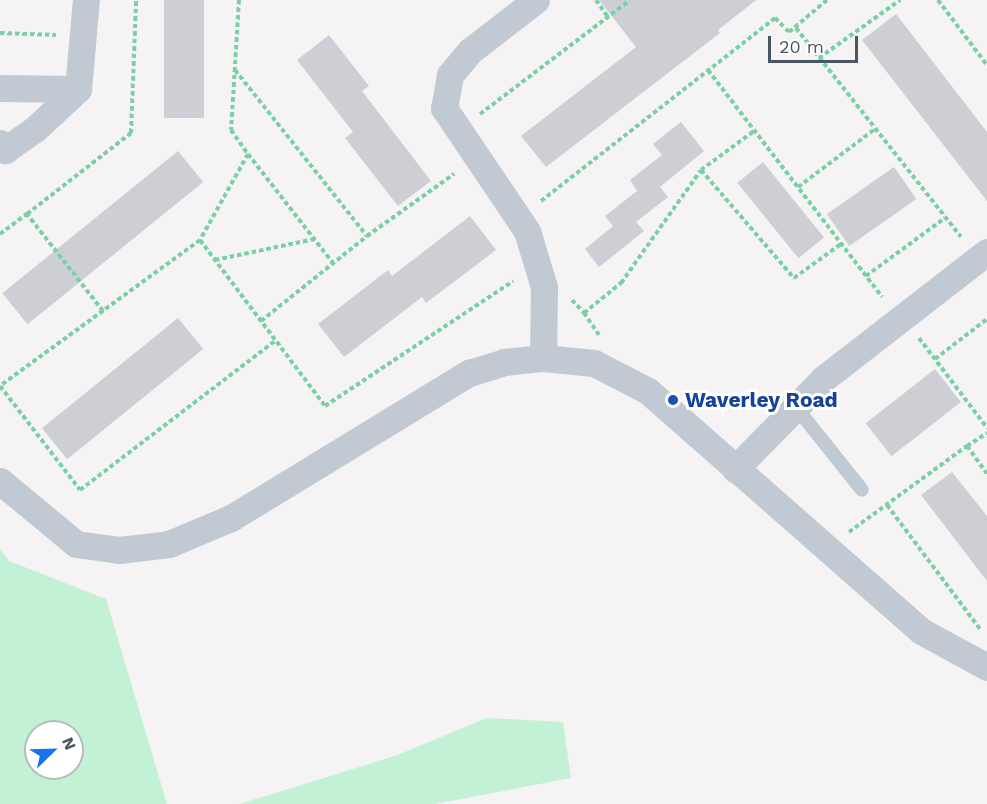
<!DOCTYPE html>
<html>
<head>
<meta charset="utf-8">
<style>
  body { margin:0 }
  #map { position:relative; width:987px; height:804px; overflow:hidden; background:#f5f3f3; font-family:"Work Sans",sans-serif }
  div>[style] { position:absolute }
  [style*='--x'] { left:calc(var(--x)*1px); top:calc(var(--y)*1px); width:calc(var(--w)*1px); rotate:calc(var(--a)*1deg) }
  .green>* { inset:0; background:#c3f1d5 }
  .building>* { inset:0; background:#cdcfd5; transform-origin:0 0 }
  .path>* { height:4px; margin-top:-2px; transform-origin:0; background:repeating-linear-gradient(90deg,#7ad0a6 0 4.5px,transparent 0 7.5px) }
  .service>* { height:14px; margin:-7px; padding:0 7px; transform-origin:7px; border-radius:7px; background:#c1cad2 }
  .minor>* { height:27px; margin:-13.5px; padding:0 13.5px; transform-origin:13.5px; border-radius:13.5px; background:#c1cad2 }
  .dots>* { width:16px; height:16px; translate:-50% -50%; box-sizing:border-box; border:3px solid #fff; border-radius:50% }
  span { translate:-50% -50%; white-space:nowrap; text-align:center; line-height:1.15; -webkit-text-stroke:6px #fff; paint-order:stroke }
  .transit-label { font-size:21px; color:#164399; font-weight:700 }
  .left { translate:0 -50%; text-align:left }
  .north { position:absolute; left:24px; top:720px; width:60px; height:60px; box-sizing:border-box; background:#fff; border:2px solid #b7bbc0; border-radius:50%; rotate:67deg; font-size:16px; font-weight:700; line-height:24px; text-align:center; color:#4a5661 }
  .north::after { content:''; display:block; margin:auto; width:21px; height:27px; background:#1a73e8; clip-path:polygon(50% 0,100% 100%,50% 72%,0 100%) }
  .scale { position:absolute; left:768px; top:36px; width:90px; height:27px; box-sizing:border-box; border:3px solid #4a5661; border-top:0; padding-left:8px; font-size:18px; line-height:21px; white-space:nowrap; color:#4a5661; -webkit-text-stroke:4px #fff; paint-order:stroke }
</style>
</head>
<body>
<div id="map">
  <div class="green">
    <i style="clip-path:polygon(evenodd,0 549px,9px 561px,106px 599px,167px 804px,0 804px,0 549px,36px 732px,72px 732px,72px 768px,36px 768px,36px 732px)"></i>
    <i style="clip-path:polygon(487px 718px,563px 722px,571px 778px,435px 804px,239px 804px,395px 756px)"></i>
  </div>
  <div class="building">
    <i style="left:164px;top:0;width:40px;height:118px"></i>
    <i style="clip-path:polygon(599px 0,756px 0,718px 30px,720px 33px,546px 167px,521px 136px,636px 47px)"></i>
    <i style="clip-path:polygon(896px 14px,987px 132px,987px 201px,862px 40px)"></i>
    <i style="clip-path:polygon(329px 35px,369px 86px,362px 91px,431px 181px,398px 206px,345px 138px,353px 132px,297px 60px)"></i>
    <i style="clip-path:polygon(681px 122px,704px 151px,660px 187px,668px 197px,636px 222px,644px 231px,599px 267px,585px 249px,613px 226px,605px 216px,637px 191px,630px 180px,662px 155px,653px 144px)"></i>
    <i style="left:178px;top:151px;width:40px;height:226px;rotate:51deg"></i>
    <i style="left:763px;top:162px;width:97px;height:33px;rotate:51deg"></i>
    <i style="left:894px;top:167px;width:39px;height:82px;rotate:55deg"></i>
    <i style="clip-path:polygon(470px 216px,496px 250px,426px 303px,422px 297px,344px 357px,318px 324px,388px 270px,392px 276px)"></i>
    <i style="left:178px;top:318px;width:40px;height:175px;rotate:51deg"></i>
    <i style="left:935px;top:369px;width:42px;height:88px;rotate:52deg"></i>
    <i style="clip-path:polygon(952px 472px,987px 516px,987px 581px,921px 495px)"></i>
  </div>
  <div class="path">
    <i style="--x:239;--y:0;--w:130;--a:93.5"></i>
    <i style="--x:231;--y:130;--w:29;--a:55"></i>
    <i style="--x:248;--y:154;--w:98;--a:119.2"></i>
    <i style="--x:200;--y:240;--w:208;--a:53"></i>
    <i style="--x:325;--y:406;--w:226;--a:-33.6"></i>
    <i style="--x:596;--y:0;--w:21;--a:55"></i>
    <i style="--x:938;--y:0;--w:81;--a:53"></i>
    <i style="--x:796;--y:28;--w:266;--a:51.7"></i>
    <i style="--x:0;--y:33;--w:56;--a:2"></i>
    <i style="--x:819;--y:58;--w:100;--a:-35.6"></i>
    <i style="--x:235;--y:70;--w:212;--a:51.5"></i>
    <i style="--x:708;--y:70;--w:286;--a:52.5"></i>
    <i style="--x:480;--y:114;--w:188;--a:-37.2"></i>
    <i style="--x:248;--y:154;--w:138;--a:52.1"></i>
    <i style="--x:701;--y:170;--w:66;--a:-36.3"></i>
    <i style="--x:798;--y:187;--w:96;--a:-37"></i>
    <i style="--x:541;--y:201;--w:297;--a:-38"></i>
    <i style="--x:775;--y:18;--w:20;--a:45"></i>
    <i style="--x:789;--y:32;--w:50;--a:-40.1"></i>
    <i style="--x:0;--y:234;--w:34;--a:-37"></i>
    <i style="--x:200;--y:240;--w:248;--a:143.9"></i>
    <i style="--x:0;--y:386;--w:131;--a:52.4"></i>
    <i style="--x:80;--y:490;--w:247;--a:-37.4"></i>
    <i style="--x:215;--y:260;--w:102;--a:-11.9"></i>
    <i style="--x:866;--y:276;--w:98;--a:-36.3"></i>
    <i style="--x:572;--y:300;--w:18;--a:47"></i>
    <i style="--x:103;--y:311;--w:123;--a:-128.1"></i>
    <i style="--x:27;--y:214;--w:132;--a:-37.9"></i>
    <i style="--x:131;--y:133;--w:133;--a:-87.8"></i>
    <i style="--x:261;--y:321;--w:136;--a:-38.7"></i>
    <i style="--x:367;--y:236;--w:107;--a:-35.5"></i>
    <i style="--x:599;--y:335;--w:27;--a:-124"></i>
    <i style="--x:584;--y:313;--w:48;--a:-39"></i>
    <i style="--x:621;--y:283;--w:138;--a:-54.7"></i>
    <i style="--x:701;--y:170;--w:143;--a:49.3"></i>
    <i style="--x:794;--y:278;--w:58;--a:-35.9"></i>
    <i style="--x:919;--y:338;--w:113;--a:52.9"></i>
    <i style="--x:935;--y:359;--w:66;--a:-37.6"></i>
    <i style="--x:967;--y:446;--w:24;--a:-33"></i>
    <i style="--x:887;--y:505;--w:155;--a:53.1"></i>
    <i style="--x:849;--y:532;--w:146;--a:-36.1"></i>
    <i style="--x:967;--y:446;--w:34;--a:54"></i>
  </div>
  <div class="service">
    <i style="--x:795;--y:406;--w:107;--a:51.4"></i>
  </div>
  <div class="minor">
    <i style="--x:536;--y:0;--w:83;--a:142.3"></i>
    <i style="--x:470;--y:51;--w:31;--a:130"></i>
    <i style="--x:450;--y:75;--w:34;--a:100"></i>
    <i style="--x:444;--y:108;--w:148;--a:56"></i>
    <i style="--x:527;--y:231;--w:59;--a:73.1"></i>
    <i style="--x:544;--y:287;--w:71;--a:90.8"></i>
    <i style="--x:0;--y:88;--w:78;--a:0.7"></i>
    <i style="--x:0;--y:143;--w:9;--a:54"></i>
    <i style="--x:5;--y:150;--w:37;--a:-35"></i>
    <i style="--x:35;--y:129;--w:59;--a:-42.9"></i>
    <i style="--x:78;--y:89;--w:89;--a:-84.9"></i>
    <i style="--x:735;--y:469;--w:126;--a:-45.6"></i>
    <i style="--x:823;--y:379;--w:207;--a:-37.8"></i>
    <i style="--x:0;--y:481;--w:99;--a:39.7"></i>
    <i style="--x:76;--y:544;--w:43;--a:7.9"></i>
    <i style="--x:119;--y:550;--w:50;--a:-6.8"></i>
    <i style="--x:169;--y:544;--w:67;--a:-22.8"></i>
    <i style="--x:231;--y:518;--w:279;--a:-31.4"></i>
    <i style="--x:469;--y:373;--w:37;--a:-17"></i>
    <i style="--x:504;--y:362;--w:39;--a:-6"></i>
    <i style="--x:543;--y:358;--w:51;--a:5.6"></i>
    <i style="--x:594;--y:363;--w:61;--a:27.4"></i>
    <i style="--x:648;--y:391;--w:363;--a:41.3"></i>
    <i style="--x:921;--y:631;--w:75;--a:28.6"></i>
  </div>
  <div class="dots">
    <i style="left:673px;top:400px;background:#1a4fb4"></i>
  </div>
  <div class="transit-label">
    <span class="left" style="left:685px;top:400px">Waverley Road</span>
  </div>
  <div class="north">N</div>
  <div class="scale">20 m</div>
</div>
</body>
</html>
